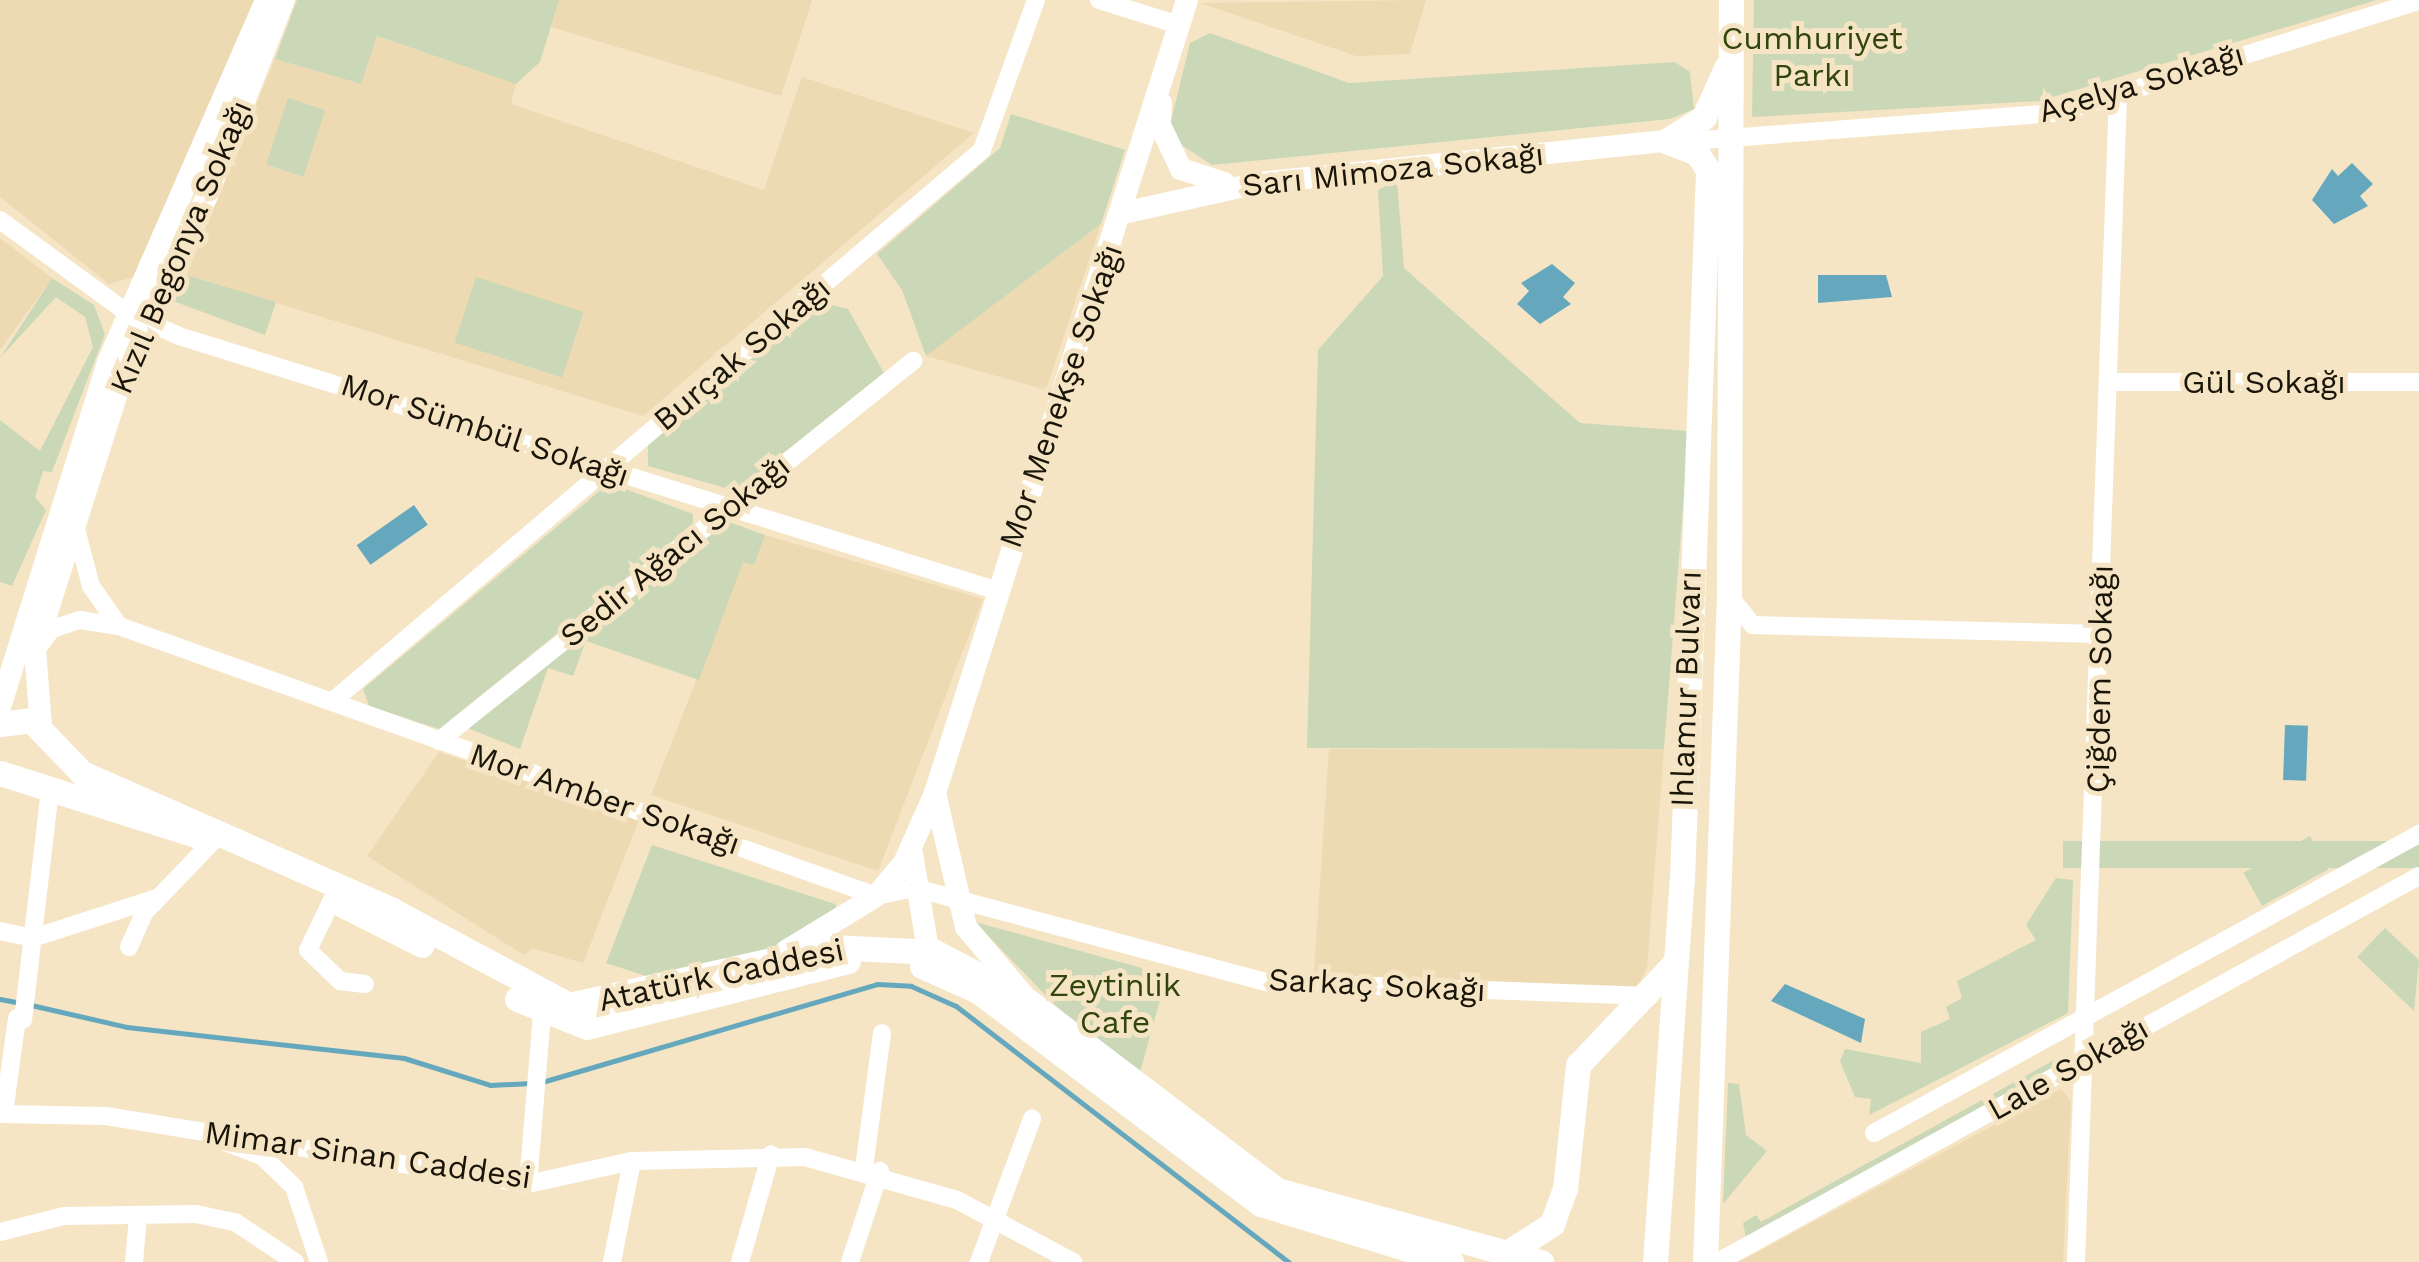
<!DOCTYPE html>
<html>
<head>
<meta charset="utf-8">
<style>
  body { margin:0 }
  #map { position:relative; width:2419px; height:1262px; overflow:hidden; background:#f5e5c5; font-family:"Work Sans",sans-serif }
  div>[style] { position:absolute }
  [style*='--x'] { left:calc(var(--x)*1px); top:calc(var(--y)*1px); width:calc(var(--w)*1px); rotate:calc(var(--a)*1deg) }
  .built>* { inset:0; background:#edd9b2 }
  .green>* { inset:0; background:#cad8b7; transform-origin:0 0 }
  .water>* { inset:0; background:#65a8be; transform-origin:0 0 }
  .stream>* { height:5px; margin:-2.5px; padding:0 2.5px; transform-origin:2.5px; border-radius:2.5px; background:#65a8be }
  .minor>* { height:18px; margin:-9px; padding:0 9px; transform-origin:9px; border-radius:9px; background:#fff }
  .tertiary>* { height:22px; margin:-11px; padding:0 11px; transform-origin:11px; border-radius:11px; background:#fff }
  .secondary>* { height:25px; margin:-12.5px; padding:0 12.5px; transform-origin:12.5px; border-radius:12.5px; background:#fff }
  span { translate:-50% -50%; white-space:nowrap; text-align:center; line-height:1.15; -webkit-text-stroke:10px #f5e5c5; paint-order:stroke }
  .park-label { font-size:32px; color:#32450c }
  .street-label { font-size:32px; color:#1a1509 }
</style>
</head>
<body>
<div id="map">
  <div class="built">
    <i style="clip-path:polygon(0 0,255px 0,182px 187px,133px 277px,109px 284px,0 197px)"></i>
    <i style="clip-path:polygon(559px 0,812px 0,781px 96px,551px 27px)"></i>
    <i style="clip-path:polygon(1426px 0,1410px 54px,1356px 56px,1200px 3px)"></i>
    <i style="clip-path:polygon(376px 36px,516px 84px,511px 104px,764px 190px,802px 77px,974px 133px,643px 416px,186px 275px,275px 59px,360px 84px)"></i>
    <i style="clip-path:polygon(1101px 224px,1046px 390px,926px 356px)"></i>
    <i style="clip-path:polygon(0 238px,52px 278px,0 350px)"></i>
    <i style="clip-path:polygon(765px 535px,983px 599px,878px 871px,651px 795px,743px 561px,754px 564px)"></i>
    <i style="clip-path:polygon(1329px 749px,1664px 749px,1647px 967px,1637px 988px,1618px 995px,1314px 974px)"></i>
    <i style="clip-path:polygon(439px 752px,639px 820px,583px 963px,532px 948px,524px 955px,367px 856px)"></i>
    <i style="clip-path:polygon(2061px 1089px,2071px 1101px,2063px 1262px,1739px 1262px)"></i>
  </div>
  <div class="green">
    <i style="clip-path:polygon(297px 0,559px 0,540px 62px,516px 84px,377px 36px,361px 84px,275px 59px)"></i>
    <i style="clip-path:polygon(1754px 0,2377px 0,2039px 101px,1752px 117px)"></i>
    <i style="clip-path:polygon(1210px 33px,1349px 83px,1675px 62px,1690px 72px,1694px 109px,1670px 119px,1212px 165px,1174px 140px,1171px 121px,1190px 43px)"></i>
    <i style="left:288px;top:98px;width:39px;height:70px;rotate:18deg"></i>
    <i style="clip-path:polygon(1011px 114px,1125px 150px,1101px 224px,926px 356px,902px 290px,877px 254px,1000px 148px)"></i>
    <i style="clip-path:polygon(1397px 180px,1404px 268px,1580px 423px,1689px 431px,1664px 749px,1307px 748px,1318px 350px,1383px 276px,1378px 190px)"></i>
    <i style="clip-path:polygon(186px 275px,276px 302px,265px 335px,173px 301px)"></i>
    <i style="left:476px;top:277px;width:113px;height:69px;rotate:18deg"></i>
    <i style="clip-path:polygon(52px 278px,94px 305px,105px 334px,52px 472px,43px 471px,35px 497px,46px 510px,12px 586px,0 582px,0 420px,40px 451px,93px 347px,85px 317px,56px 297px,0 358px)"></i>
    <i style="clip-path:polygon(820px 302px,848px 309px,884px 373px,736px 491px,648px 466px,648px 445px)"></i>
    <i style="clip-path:polygon(609px 483px,693px 514px,693px 524px,439px 729px,369px 706px,363px 689px)"></i>
    <i style="clip-path:polygon(724px 520px,765px 535px,754px 565px,743px 562px,699px 680px,586px 641px,573px 676px,548px 668px,520px 749px,465px 727px)"></i>
    <i style="left:2310px;top:836px;width:38px;height:76px;rotate:61deg"></i>
    <i style="left:2419px;top:841px;width:27px;height:356px;rotate:90deg"></i>
    <i style="clip-path:polygon(652px 845px,835px 904px,838px 914px,782px 946px,649px 977px,606px 963px)"></i>
    <i style="clip-path:polygon(2056px 878px,2073px 880px,2068px 1013px,1869px 1115px,1871px 1099px,1855px 1097px,1840px 1061px,1845px 1049px,1921px 1063px,1921px 1032px,1950px 1019px,1946px 1007px,1962px 998px,1957px 981px,2036px 940px,2026px 925px)"></i>
    <i style="clip-path:polygon(975px 922px,1167px 975px,1137px 1083px,1052px 1002px)"></i>
    <i style="clip-path:polygon(2385px 928px,2419px 960px,2414px 1011px,2357px 957px)"></i>
    <i style="clip-path:polygon(2056px 1059px,2060px 1066px,1746px 1238px,1743px 1223px,1756px 1215px,1761px 1222px)"></i>
    <i style="clip-path:polygon(1728px 1083px,1739px 1084px,1746px 1135px,1767px 1151px,1723px 1204px)"></i>
  </div>
  <div class="water">
    <i style="clip-path:polygon(2352px 163px,2373px 184px,2360px 196px,2368px 206px,2334px 224px,2312px 200px,2332px 169px,2338px 176px)"></i>
    <i style="clip-path:polygon(1552px 264px,1575px 283px,1563px 297px,1571px 304px,1540px 324px,1517px 304px,1529px 291px,1521px 283px)"></i>
    <i style="clip-path:polygon(1818px 275px,1886px 275px,1892px 297px,1818px 303px)"></i>
    <i style="left:414px;top:505px;width:24px;height:70px;rotate:55deg"></i>
    <i style="left:2285px;top:725px;width:23px;height:55px;rotate:2deg"></i>
    <i style="clip-path:polygon(1785px 984px,1865px 1019px,1861px 1043px,1771px 1001px)"></i>
  </div>
  <div class="stream">
    <i style="--x:0;--y:999;--w:20;--a:11"></i>
    <i style="--x:31;--y:1005;--w:98;--a:12.9"></i>
    <i style="--x:127;--y:1027;--w:279;--a:6.4"></i>
    <i style="--x:404;--y:1058;--w:90;--a:17.4"></i>
    <i style="--x:490;--y:1085;--w:41;--a:-2.8"></i>
    <i style="--x:542;--y:1082;--w:349;--a:-16.3"></i>
    <i style="--x:877;--y:984;--w:34;--a:3"></i>
    <i style="--x:911;--y:986;--w:49;--a:24"></i>
    <i style="--x:956;--y:1006;--w:420;--a:37.6"></i>
  </div>
  <div class="minor">
    <i style="--x:1099;--y:0;--w:84;--a:17.4"></i>
    <i style="--x:1678;--y:142;--w:382;--a:-4.4"></i>
    <i style="--x:2059;--y:113;--w:377;--a:-17.3"></i>
    <i style="--x:0;--y:220;--w:160;--a:36.1"></i>
    <i style="--x:129;--y:314;--w:55;--a:23.7"></i>
    <i style="--x:179;--y:336;--w:855;--a:17.29"></i>
    <i style="--x:2108;--y:382;--w:311;--a:0"></i>
    <i style="--x:1730;--y:597;--w:36;--a:51"></i>
    <i style="--x:1753;--y:625;--w:347;--a:1.5"></i>
    <i style="--x:119;--y:626;--w:804;--a:19.63"></i>
    <i style="--x:876;--y:896;--w:40;--a:-12"></i>
    <i style="--x:915;--y:888;--w:364;--a:15"></i>
    <i style="--x:1267;--y:982;--w:383;--a:2.1"></i>
    <i style="--x:39;--y:646;--w:21;--a:-53"></i>
    <i style="--x:52;--y:629;--w:29;--a:-18"></i>
    <i style="--x:80;--y:620;--w:39;--a:9"></i>
    <i style="--x:119;--y:626;--w:49;--a:-125"></i>
    <i style="--x:91;--y:586;--w:59;--a:-104.7"></i>
    <i style="--x:334;--y:700;--w:850;--a:-40.32"></i>
    <i style="--x:982;--y:150;--w:159;--a:-70.2"></i>
    <i style="--x:439;--y:741;--w:608;--a:-38.72"></i>
    <i style="--x:332;--y:900;--w:55;--a:115.6"></i>
    <i style="--x:308;--y:950;--w:45;--a:44.1"></i>
    <i style="--x:340;--y:981;--w:25;--a:7"></i>
    <i style="--x:0;--y:931;--w:34;--a:12"></i>
    <i style="--x:33;--y:938;--w:130;--a:-17.9"></i>
    <i style="--x:129;--y:947;--w:37;--a:-66"></i>
    <i style="--x:144;--y:913;--w:98;--a:-46.2"></i>
    <i style="--x:23;--y:1020;--w:232;--a:-83.3"></i>
    <i style="--x:4;--y:1113;--w:96;--a:-82.2"></i>
    <i style="--x:0;--y:1114;--w:106;--a:1.1"></i>
    <i style="--x:106;--y:1116;--w:427;--a:9.2"></i>
    <i style="--x:528;--y:1184;--w:107;--a:-12.5"></i>
    <i style="--x:632;--y:1161;--w:173;--a:-1.3"></i>
    <i style="--x:805;--y:1157;--w:158;--a:15.8"></i>
    <i style="--x:957;--y:1200;--w:132;--a:28.1"></i>
    <i style="--x:1874;--y:1133;--w:622;--a:-28.75"></i>
    <i style="--x:225;--y:1142;--w:40;--a:21"></i>
    <i style="--x:262;--y:1156;--w:45;--a:44.1"></i>
    <i style="--x:294;--y:1187;--w:79;--a:71.6"></i>
    <i style="--x:864;--y:1168;--w:136;--a:-82.4"></i>
    <i style="--x:528;--y:1184;--w:184;--a:-85.3"></i>
    <i style="--x:0;--y:1232;--w:66;--a:-14"></i>
    <i style="--x:64;--y:1216;--w:132;--a:-0.9"></i>
    <i style="--x:196;--y:1214;--w:40;--a:12"></i>
    <i style="--x:235;--y:1222;--w:72;--a:33.7"></i>
    <i style="--x:134;--y:1262;--w:46;--a:-85"></i>
    <i style="--x:612;--y:1262;--w:103;--a:-78.8"></i>
    <i style="--x:740;--y:1262;--w:112;--a:-74"></i>
    <i style="--x:850;--y:1262;--w:96;--a:-71.8"></i>
    <i style="--x:979;--y:1262;--w:153;--a:-69.7"></i>
    <i style="--x:1718;--y:1262;--w:800;--a:-28.84"></i>
    <i style="--x:2076;--y:1262;--w:1168;--a:-87.94"></i>
  </div>
  <div class="tertiary">
    <i style="--x:1161;--y:103;--w:22;--a:93"></i>
    <i style="--x:1160;--y:125;--w:49;--a:64.5"></i>
    <i style="--x:1181;--y:169;--w:45;--a:18"></i>
    <i style="--x:1123;--y:213;--w:138;--a:-12.5"></i>
    <i style="--x:1258;--y:183;--w:410;--a:-5.9"></i>
    <i style="--x:0;--y:707;--w:362;--a:-72.6"></i>
    <i style="--x:108;--y:362;--w:395;--a:-66.4"></i>
    <i style="--x:41;--y:726;--w:76;--a:-94.5"></i>
    <i style="--x:35;--y:650;--w:309;--a:-72.3"></i>
    <i style="--x:129;--y:356;--w:178;--a:-64"></i>
    <i style="--x:207;--y:196;--w:211;--a:-68.6"></i>
    <i style="--x:935;--y:793;--w:138;--a:77"></i>
    <i style="--x:966;--y:927;--w:89;--a:50"></i>
    <i style="--x:911;--y:848;--w:122;--a:80.5"></i>
    <i style="--x:786;--y:951;--w:105;--a:-31.4"></i>
    <i style="--x:876;--y:896;--w:43;--a:-49.7"></i>
    <i style="--x:904;--y:863;--w:77;--a:-66.1"></i>
    <i style="--x:935;--y:793;--w:832;--a:-72.37"></i>
  </div>
  <div class="secondary">
    <i style="--x:1666;--y:141;--w:45;--a:-32.3"></i>
    <i style="--x:1704;--y:117;--w:54;--a:-65.8"></i>
    <i style="--x:0;--y:724;--w:31;--a:-7"></i>
    <i style="--x:31;--y:720;--w:74;--a:46.1"></i>
    <i style="--x:82;--y:773;--w:339;--a:23.8"></i>
    <i style="--x:392;--y:910;--w:201;--a:28.2"></i>
    <i style="--x:569;--y:1005;--w:267;--a:-12.5"></i>
    <i style="--x:830;--y:947;--w:105;--a:2.7"></i>
    <i style="--x:935;--y:952;--w:105;--a:27.8"></i>
    <i style="--x:1028;--y:1001;--w:313;--a:37.2"></i>
    <i style="--x:1277;--y:1190;--w:274;--a:15.3"></i>
    <i style="--x:0;--y:773;--w:212;--a:17.6"></i>
    <i style="--x:337;--y:902;--w:95;--a:26.8"></i>
    <i style="--x:922;--y:966;--w:61;--a:24.1"></i>
    <i style="--x:978;--y:991;--w:354;--a:37"></i>
    <i style="--x:1261;--y:1204;--w:199;--a:17"></i>
    <i style="--x:517;--y:999;--w:75;--a:21.8"></i>
    <i style="--x:587;--y:1027;--w:269;--a:-14.2"></i>
    <i style="--x:1510;--y:1251;--w:50;--a:-32.7"></i>
    <i style="--x:1552;--y:1224;--w:37;--a:-70"></i>
    <i style="--x:1565;--y:1189;--w:125;--a:-84"></i>
    <i style="--x:1578;--y:1065;--w:138;--a:-46.5"></i>
    <i style="--x:1655;--y:1262;--w:383;--a:-86"></i>
    <i style="--x:1682;--y:880;--w:710;--a:-87.9"></i>
    <i style="--x:1708;--y:170;--w:20;--a:-123"></i>
    <i style="--x:1697;--y:153;--w:33;--a:-159"></i>
    <i style="--x:1705;--y:1262;--w:667;--a:-87.94"></i>
    <i style="--x:1729;--y:595;--w:595;--a:-89.81"></i>
  </div>
  <div class="park-label">
    <span style="left:1812px;top:57px">Cumhuriyet<br>Parkı</span>
    <span style="left:1115px;top:1004px">Zeytinlik<br>Cafe</span>
  </div>
  <div class="street-label">
    <span style="left:2141px;top:83px;rotate:-16deg">Açelya Sokağı</span>
    <span style="left:1393px;top:170px;rotate:-6deg">Sarı Mimoza Sokağı</span>
    <span style="left:181px;top:247px;rotate:-67deg">Kızıl Begonya Sokağı</span>
    <span style="left:742px;top:354px;rotate:-40deg">Burçak Sokağı</span>
    <span style="left:2264px;top:382px">Gül Sokağı</span>
    <span style="left:1061px;top:396px;rotate:-71deg">Mor Menekşe Sokağı</span>
    <span style="left:485px;top:430px;rotate:18deg">Mor Sümbül Sokağı</span>
    <span style="left:675px;top:551px;rotate:-39deg">Sedir Ağacı Sokağı</span>
    <span style="left:2100px;top:679px;rotate:-89deg">Çiğdem Sokağı</span>
    <span style="left:1686px;top:689px;rotate:-88deg">Ihlamur Bulvarı</span>
    <span style="left:605px;top:799px;rotate:19deg">Mor Amber Sokağı</span>
    <span style="left:721px;top:975px;rotate:-12deg">Atatürk Caddesi</span>
    <span style="left:1377px;top:985px;rotate:3deg">Sarkaç Sokağı</span>
    <span style="left:2068px;top:1069px;rotate:-29deg">Lale Sokağı</span>
    <span style="left:368px;top:1155px;rotate:8deg">Mimar Sinan Caddesi</span>
  </div>
</div>
</body>
</html>
